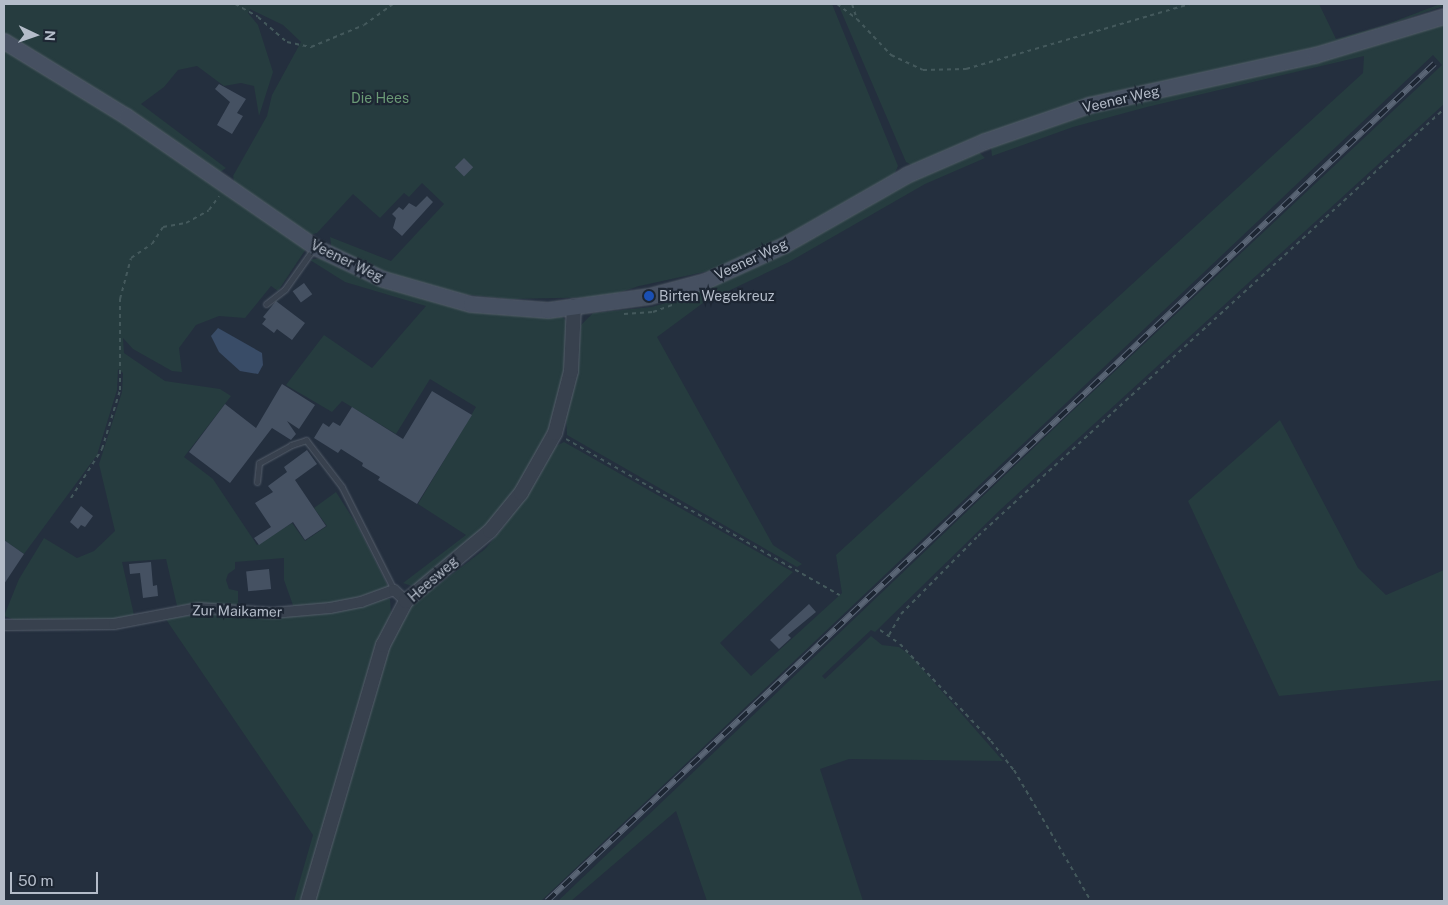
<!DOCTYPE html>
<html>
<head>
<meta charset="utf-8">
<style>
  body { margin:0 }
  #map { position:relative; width:1448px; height:905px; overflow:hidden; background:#242f3e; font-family:"Public Sans",sans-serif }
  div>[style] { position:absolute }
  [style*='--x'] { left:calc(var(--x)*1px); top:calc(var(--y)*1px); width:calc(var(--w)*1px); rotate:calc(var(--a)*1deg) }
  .green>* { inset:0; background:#263c3f }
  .water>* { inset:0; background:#394c67 }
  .building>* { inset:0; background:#455162; transform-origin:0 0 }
  .path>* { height:2px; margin-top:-1px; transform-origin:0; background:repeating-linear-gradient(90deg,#44595c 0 4px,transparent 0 8px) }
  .roads { filter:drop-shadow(0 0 1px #565f6c) drop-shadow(0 0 1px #565f6c) }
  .service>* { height:5px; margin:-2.5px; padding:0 2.5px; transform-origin:2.5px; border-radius:2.5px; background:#38414e }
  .minor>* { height:10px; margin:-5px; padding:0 5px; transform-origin:5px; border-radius:5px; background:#38414e }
  .tertiary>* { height:14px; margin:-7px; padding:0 7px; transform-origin:7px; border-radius:7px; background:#38414e }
  .secondary>* { height:15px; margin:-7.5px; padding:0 7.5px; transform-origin:7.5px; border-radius:7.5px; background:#465061 }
  .rail>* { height:5.5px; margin-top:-2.75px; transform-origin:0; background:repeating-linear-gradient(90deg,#1d2633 0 11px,#5a6575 0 22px); box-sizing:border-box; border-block:1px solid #5a6575 }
  .dots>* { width:14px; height:14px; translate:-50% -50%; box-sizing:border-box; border:2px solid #1d2633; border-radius:50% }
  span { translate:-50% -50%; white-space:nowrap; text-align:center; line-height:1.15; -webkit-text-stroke:4.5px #1d2633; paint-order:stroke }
  .park-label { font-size:14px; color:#6b9a76 }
  .street-label { font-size:14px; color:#b4bcc9 }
  .poi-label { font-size:14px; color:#b4bcc9 }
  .left { translate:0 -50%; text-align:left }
  .frame { position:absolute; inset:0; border:5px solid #b4bcc9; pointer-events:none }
  .north { position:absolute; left:10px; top:10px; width:50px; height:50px; -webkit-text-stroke:4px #1d2633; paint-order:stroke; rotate:93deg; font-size:14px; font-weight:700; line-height:20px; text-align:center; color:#b4bcc9 }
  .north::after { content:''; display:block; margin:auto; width:18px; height:22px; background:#b4bcc9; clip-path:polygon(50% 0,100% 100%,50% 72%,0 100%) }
  .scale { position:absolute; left:10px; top:872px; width:88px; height:22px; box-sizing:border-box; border:2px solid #b4bcc9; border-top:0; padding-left:6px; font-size:15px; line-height:18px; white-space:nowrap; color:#b4bcc9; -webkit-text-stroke:4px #1d2633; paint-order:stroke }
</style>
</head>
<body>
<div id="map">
  <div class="green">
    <i style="clip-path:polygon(4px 4px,832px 4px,898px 166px,894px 175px,780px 239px,718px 269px,639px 286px,606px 297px,510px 299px,459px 294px,398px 277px,332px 250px,330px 237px,391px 261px,444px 204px,422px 183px,409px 197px,404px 193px,380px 218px,353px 194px,317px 233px,310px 235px,235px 186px,233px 176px,267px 116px,272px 95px,301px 42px,283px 25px,250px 9px,248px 13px,258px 25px,273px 72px,259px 116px,254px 86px,241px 83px,224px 86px,197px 66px,178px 70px,164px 87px,141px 104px,226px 168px,219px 173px,4px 36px)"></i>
    <i style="clip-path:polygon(838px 4px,1319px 4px,1336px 39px,1385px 25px,1440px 4px,1444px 6px,1331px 44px,1083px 101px,913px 166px,906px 162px)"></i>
    <i style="clip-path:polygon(1444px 24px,1444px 104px,1000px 510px,875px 632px,871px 630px,822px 676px,825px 679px,871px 636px,882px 645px,899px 647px,910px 655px,1003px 761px,849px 759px,820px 769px,863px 901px,707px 901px,676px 811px,571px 901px,558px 901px,1066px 417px,1442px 65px,1433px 55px,541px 901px,313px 901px,393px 633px,408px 608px,485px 549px,502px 529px,540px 475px,554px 447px,564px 442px,793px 572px,720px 643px,751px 676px,842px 593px,836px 555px,1363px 73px,1364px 56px,1147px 107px,1073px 127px,992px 156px,991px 147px,1089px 114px,1315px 61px)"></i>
    <i style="clip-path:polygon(4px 45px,120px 119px,306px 249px,278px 291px,271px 286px,245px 318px,219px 316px,196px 325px,179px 348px,182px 372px,172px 371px,133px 349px,123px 338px,124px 353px,165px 381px,220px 389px,231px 396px,184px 457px,213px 479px,257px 545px,292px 523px,305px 541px,327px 526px,314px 508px,336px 492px,357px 525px,389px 588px,330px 605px,294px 608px,284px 580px,284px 558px,235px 562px,235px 569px,228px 574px,226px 580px,229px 589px,238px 591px,238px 607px,198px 603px,177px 606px,166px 559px,122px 562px,134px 615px,116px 620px,20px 622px,4px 616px,19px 579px,44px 538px,77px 558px,94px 551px,115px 531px,99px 464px,122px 392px,123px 373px,118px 369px,117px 390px,97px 455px,24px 554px,4px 540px)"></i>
    <i style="clip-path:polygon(978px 151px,985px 158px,925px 184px,789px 262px,703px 303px,657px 337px,773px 545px,802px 564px,797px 567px,567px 435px,566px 416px,575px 384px,581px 325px,593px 313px,651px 307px,685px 298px,706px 286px,749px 270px,912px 180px)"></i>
    <i style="clip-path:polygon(320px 258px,366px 279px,560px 314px,568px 323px,564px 381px,555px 416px,521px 485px,498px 515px,415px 587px,403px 583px,466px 535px,418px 504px,476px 407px,430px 379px,396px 434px,342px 401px,332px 412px,286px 385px,324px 335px,372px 368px,426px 306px,345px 282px,310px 260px)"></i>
    <i style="clip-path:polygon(1280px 420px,1358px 568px,1386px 595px,1444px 570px,1444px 680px,1279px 696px,1188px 501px)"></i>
    <i style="clip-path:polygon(382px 598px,390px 599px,391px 613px,377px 647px,302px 901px,294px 901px,313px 835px,165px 618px,204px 614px,274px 616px)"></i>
  </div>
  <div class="water">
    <i style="clip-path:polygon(218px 328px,262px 353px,263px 365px,258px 374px,240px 371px,219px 352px,211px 336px)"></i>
  </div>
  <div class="building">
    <i style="clip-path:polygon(219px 84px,246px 99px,237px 113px,243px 116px,232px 134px,217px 125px,230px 102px,215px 89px)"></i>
    <i style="left:464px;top:158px;width:13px;height:13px;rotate:45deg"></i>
    <i style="clip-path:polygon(427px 196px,433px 202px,402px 236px,393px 228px,396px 218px,392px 214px,399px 207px,403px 210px,409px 203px,416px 207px)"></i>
    <i style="left:304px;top:283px;width:14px;height:14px;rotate:54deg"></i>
    <i style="clip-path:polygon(276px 301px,305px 323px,292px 340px,277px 329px,274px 333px,262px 324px,266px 319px,263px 317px)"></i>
    <i style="clip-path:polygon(282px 384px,315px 405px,299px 429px,287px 421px,296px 434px,291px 440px,272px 428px,230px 483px,189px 452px,225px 404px,256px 428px)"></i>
    <i style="clip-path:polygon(432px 391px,472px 415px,417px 504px,378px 480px,380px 477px,362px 466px,363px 463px,341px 449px,338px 453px,314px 438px,323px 423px,329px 427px,333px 422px,340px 426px,352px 407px,403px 439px)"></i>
    <i style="clip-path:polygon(307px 450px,317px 464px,295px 480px,326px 526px,305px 540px,293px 522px,259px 545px,254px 538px,271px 527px,255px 503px,273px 492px,268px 486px,287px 472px,284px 467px)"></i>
    <i style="clip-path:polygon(81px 506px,93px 516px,85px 527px,81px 525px,78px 529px,70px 522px)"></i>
    <i style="clip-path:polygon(4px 540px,24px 554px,4px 584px)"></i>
    <i style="clip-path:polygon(151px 562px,153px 586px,157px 585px,158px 596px,143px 598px,140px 573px,130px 574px,129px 564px)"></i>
    <i style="left:269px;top:569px;width:20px;height:23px;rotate:84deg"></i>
    <i style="clip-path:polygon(809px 604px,816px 612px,788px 635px,791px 638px,779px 649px,770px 640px)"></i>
  </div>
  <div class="path">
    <i style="--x:235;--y:4;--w:26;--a:29"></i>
    <i style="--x:258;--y:17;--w:38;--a:41"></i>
    <i style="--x:287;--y:42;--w:25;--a:12"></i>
    <i style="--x:311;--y:47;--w:57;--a:-22.5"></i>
    <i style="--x:364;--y:25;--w:36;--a:-36"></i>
    <i style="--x:837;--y:4;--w:25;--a:37"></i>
    <i style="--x:857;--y:19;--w:50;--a:46.6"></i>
    <i style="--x:891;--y:55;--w:35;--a:25"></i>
    <i style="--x:923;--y:70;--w:43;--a:-1.3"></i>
    <i style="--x:966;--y:69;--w:233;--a:-16.2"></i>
    <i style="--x:852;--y:4;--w:16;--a:72"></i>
    <i style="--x:624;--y:314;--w:29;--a:-4"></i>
    <i style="--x:653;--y:312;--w:23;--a:-20"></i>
    <i style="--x:566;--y:439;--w:315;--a:29.7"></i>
    <i style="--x:71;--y:498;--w:58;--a:-57.7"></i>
    <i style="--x:102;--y:449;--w:62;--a:-73"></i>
    <i style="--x:120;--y:390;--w:91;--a:-90"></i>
    <i style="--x:120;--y:299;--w:42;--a:-75"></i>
    <i style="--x:131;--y:258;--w:25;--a:-34"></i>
    <i style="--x:152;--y:244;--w:20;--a:-57"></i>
    <i style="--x:163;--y:227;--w:23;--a:-10"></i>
    <i style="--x:186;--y:223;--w:26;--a:-29"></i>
    <i style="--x:209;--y:210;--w:17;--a:-54"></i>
    <i style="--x:880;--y:630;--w:24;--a:35"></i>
    <i style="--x:900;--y:644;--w:133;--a:46.8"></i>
    <i style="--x:991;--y:741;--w:37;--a:52"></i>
    <i style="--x:1014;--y:770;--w:152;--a:59.6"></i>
    <i style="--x:889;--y:635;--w:24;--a:-60"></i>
    <i style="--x:901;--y:614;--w:110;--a:-45.4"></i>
    <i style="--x:978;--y:536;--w:632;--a:-42.5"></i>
  </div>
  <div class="roads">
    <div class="service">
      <i style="--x:266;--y:304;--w:24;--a:-38"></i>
      <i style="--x:285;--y:289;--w:50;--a:-54.7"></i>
      <i style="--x:257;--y:482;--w:19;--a:-84"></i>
      <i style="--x:259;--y:463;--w:37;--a:-29"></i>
      <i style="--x:291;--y:445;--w:16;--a:-18"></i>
      <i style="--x:306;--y:440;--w:59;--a:52.5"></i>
      <i style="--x:342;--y:487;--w:115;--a:63.2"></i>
    </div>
    <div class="minor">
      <i style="--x:4;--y:625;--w:110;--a:-0.5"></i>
      <i style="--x:114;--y:624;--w:86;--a:-10.8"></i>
      <i style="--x:198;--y:608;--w:75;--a:3.8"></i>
      <i style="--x:273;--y:613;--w:57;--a:-5"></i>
      <i style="--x:330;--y:608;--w:32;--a:-11"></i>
      <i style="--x:361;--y:602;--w:35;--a:-20"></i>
      <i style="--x:394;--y:590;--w:16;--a:43"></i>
    </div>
    <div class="tertiary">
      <i style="--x:308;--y:901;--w:267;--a:-73.7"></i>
      <i style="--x:383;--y:645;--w:50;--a:-62.4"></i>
      <i style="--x:406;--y:601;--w:109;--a:-39.8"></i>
      <i style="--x:490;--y:531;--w:49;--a:-50.8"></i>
      <i style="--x:521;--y:493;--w:69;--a:-60.5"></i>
      <i style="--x:555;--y:433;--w:64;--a:-75.5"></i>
      <i style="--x:571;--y:371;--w:65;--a:-87.4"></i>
    </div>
    <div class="secondary">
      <i style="--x:4;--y:41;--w:143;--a:31.6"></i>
      <i style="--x:126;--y:116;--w:230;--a:34.7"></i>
      <i style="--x:315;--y:247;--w:75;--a:25.2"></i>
      <i style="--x:383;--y:279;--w:91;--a:15.9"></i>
      <i style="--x:471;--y:304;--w:77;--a:4.5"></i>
      <i style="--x:548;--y:310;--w:102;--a:-7.9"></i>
      <i style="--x:649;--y:296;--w:58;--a:-15"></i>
      <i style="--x:705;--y:281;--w:87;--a:-24.5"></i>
      <i style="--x:784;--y:245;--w:141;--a:-29.8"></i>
      <i style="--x:906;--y:175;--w:86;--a:-23.3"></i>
      <i style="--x:985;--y:141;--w:110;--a:-19.1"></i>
      <i style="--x:1089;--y:105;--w:231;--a:-12.5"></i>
      <i style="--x:1315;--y:55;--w:135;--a:-16.8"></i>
    </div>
  </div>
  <div class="rail">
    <i style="--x:547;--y:901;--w:1220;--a:-43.34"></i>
  </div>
  <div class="dots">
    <i style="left:649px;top:296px;background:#1a4fb4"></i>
  </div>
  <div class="park-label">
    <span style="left:380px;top:98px">Die Hees</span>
  </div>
  <div class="street-label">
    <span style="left:1121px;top:99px;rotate:-13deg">Veener Weg</span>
    <span style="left:751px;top:259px;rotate:-25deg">Veener Weg</span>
    <span style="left:347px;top:261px;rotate:26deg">Veener Weg</span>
    <span style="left:433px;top:579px;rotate:-41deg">Heesweg</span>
    <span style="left:237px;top:611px;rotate:1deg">Zur Maikamer</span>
  </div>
  <div class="poi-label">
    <span class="left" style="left:659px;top:296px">Birten Wegekreuz</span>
  </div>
  <div class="frame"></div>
  <div class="north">N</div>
  <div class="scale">50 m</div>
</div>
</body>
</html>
